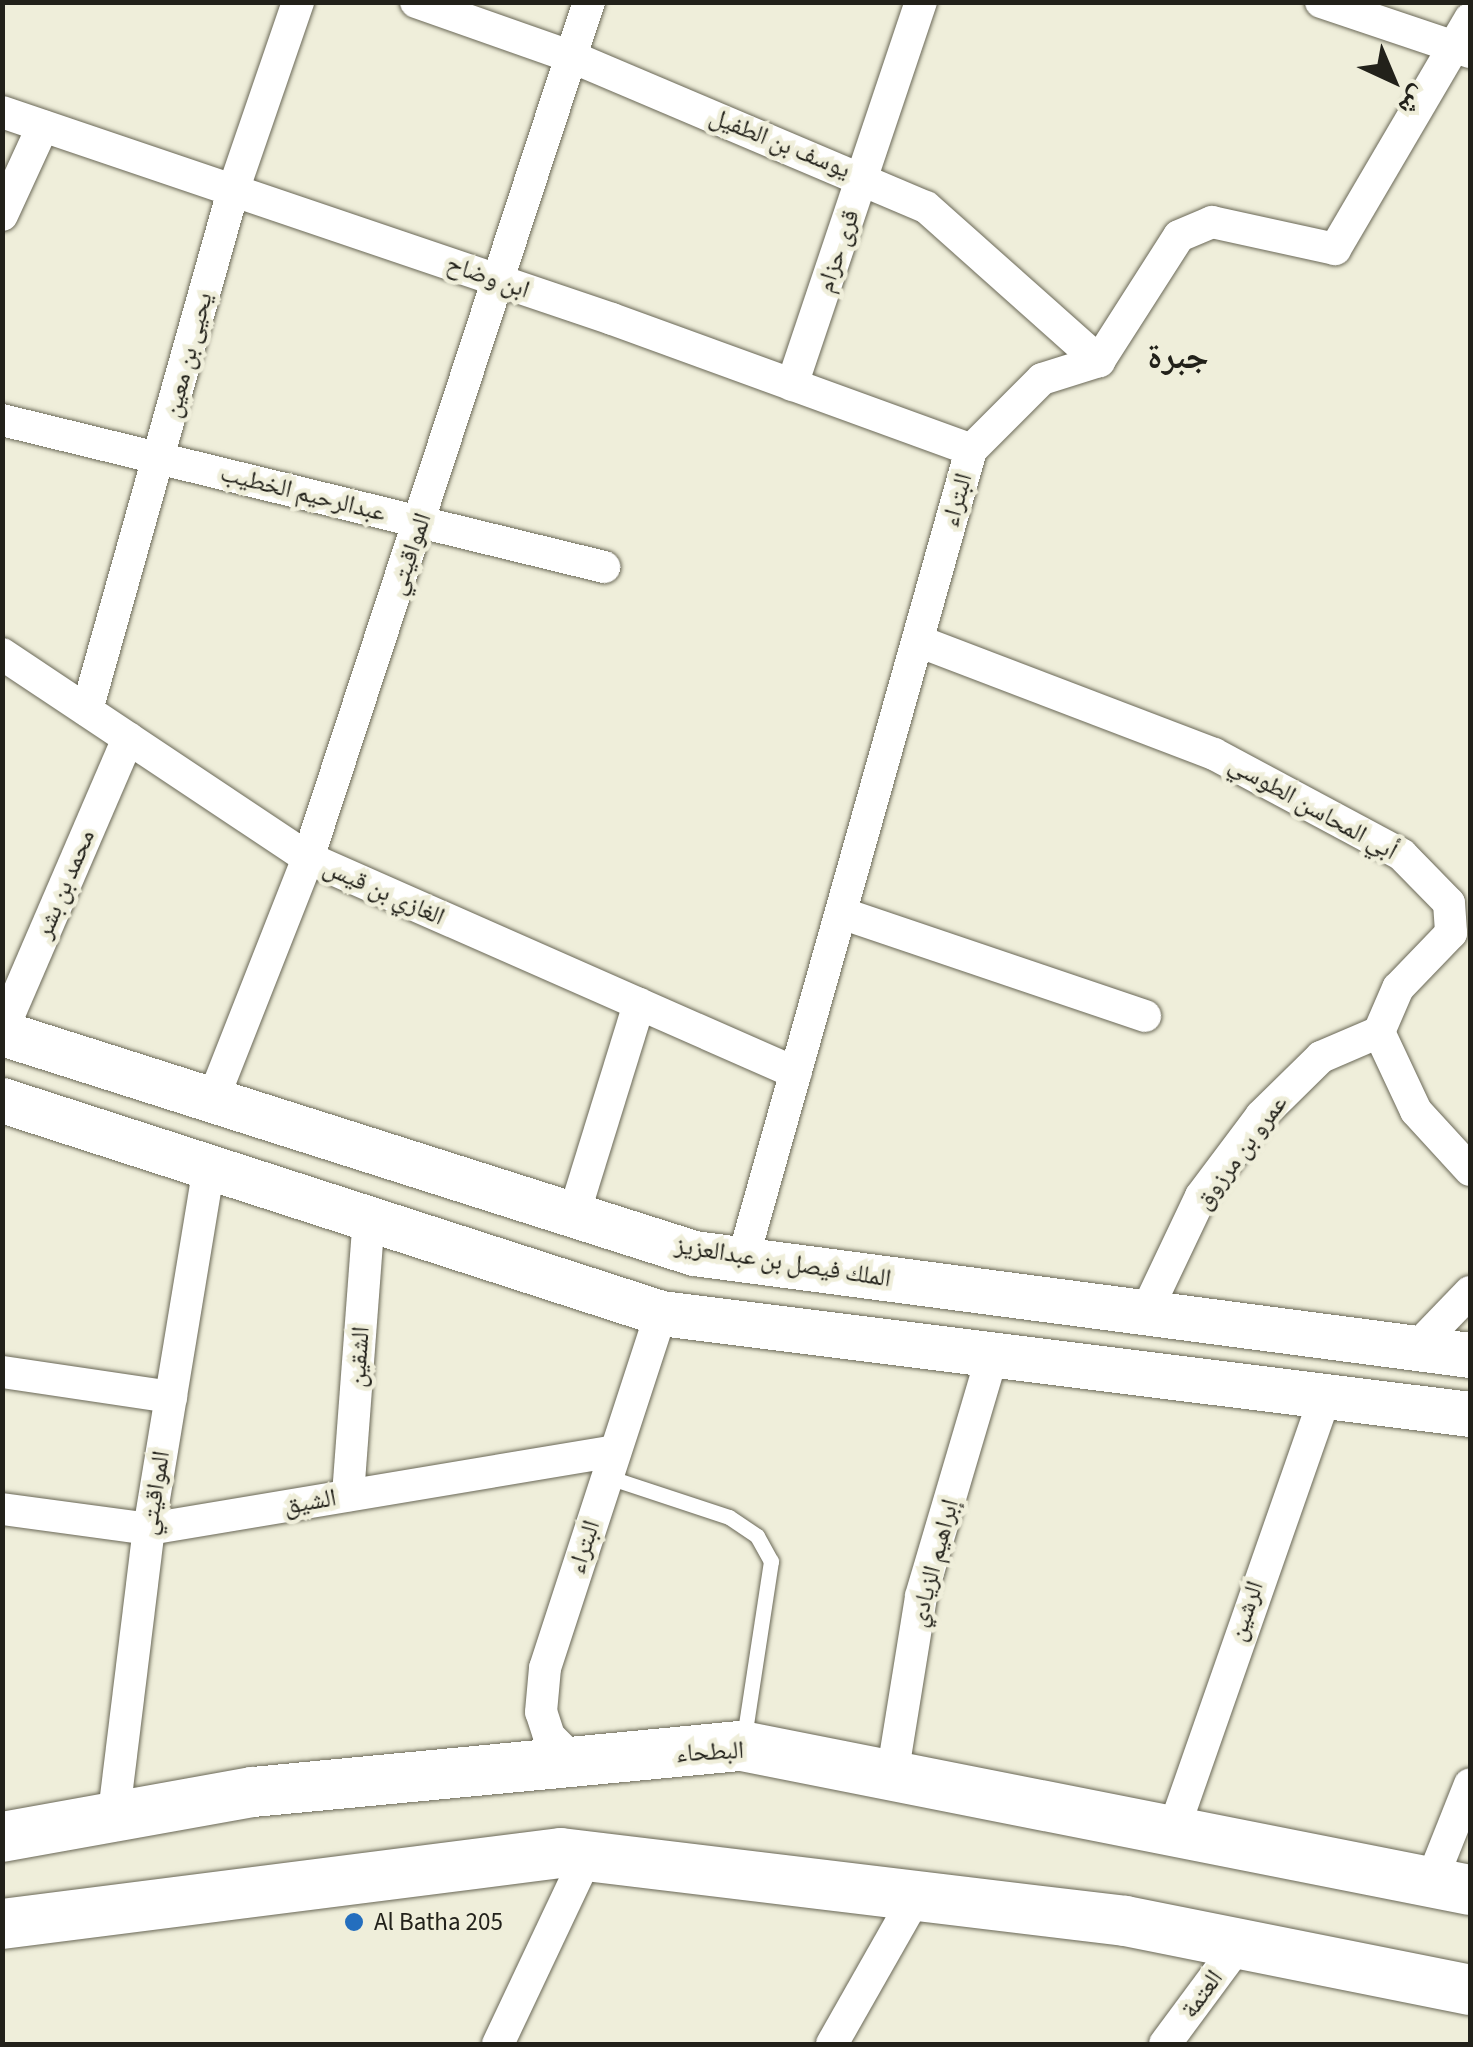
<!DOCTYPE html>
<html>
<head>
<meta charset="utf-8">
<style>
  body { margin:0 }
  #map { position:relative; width:1473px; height:2047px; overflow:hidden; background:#efeeda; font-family:"Source Sans 3","Noto Naskh Arabic",sans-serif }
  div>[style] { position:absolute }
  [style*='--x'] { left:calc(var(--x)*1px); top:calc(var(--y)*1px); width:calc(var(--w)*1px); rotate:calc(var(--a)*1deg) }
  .roads { filter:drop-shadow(0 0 2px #6a6857) drop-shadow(0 0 2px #6a6857) }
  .lane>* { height:15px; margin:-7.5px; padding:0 7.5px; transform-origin:7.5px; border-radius:7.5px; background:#fff }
  .street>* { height:32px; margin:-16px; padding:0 16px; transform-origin:16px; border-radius:16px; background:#fff }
  .secondary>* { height:45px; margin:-22.5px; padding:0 22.5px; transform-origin:22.5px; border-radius:22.5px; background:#fff }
  .primary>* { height:50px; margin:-25px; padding:0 25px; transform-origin:25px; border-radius:25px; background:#fff }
  .dots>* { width:28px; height:28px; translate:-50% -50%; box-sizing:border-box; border:5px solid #efeeda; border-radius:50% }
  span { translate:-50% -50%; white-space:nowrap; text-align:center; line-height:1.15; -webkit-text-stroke:9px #efeeda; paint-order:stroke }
  .street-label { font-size:25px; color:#22211a }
  .poi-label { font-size:25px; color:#22211a }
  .left { translate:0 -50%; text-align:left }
  .district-label { font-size:35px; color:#22211a; font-weight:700 }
  .frame { position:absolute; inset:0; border:5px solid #22211a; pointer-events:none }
  .north { position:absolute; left:1343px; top:30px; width:100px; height:100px; -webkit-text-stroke:8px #efeeda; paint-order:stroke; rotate:136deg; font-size:28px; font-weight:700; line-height:40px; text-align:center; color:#22211a }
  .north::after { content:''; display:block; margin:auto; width:35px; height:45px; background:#22211a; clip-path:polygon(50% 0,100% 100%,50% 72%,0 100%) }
</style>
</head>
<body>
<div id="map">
  <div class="roads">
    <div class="lane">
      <i style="--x:608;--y:1477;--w:127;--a:18.3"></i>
      <i style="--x:729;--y:1517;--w:34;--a:34"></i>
      <i style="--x:757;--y:1536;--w:29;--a:61"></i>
      <i style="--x:771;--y:1561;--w:178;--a:98.7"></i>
    </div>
    <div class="street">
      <i style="--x:416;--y:2;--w:165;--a:19.4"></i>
      <i style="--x:572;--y:57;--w:384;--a:23"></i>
      <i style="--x:926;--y:207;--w:232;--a:41.7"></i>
      <i style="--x:1321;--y:2;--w:157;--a:18.6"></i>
      <i style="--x:2;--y:112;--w:644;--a:18.74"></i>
      <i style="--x:612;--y:319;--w:382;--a:20"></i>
      <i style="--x:2;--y:215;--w:98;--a:-65.3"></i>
      <i style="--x:792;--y:385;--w:404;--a:-71.4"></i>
      <i style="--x:2;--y:420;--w:620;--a:13.72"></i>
      <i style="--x:918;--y:641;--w:317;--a:20.9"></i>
      <i style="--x:1214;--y:754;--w:213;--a:28.2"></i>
      <i style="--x:1402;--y:855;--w:67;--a:45.6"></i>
      <i style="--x:1449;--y:903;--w:30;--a:86"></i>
      <i style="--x:1451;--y:933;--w:76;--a:133.9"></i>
      <i style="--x:1398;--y:988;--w:48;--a:113.4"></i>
      <i style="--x:1379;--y:1032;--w:87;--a:64.9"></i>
      <i style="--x:1416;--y:1111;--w:80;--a:47.5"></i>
      <i style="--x:2;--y:654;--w:368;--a:33.7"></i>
      <i style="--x:308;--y:858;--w:533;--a:23.78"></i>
      <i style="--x:87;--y:710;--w:539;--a:-74.29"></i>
      <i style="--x:233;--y:191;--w:200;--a:-71"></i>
      <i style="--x:841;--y:913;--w:321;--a:18.7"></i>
      <i style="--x:2;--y:1031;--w:319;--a:-66.7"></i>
      <i style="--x:213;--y:1099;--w:259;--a:-68.5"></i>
      <i style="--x:308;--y:858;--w:901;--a:-71.83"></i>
      <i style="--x:574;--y:1214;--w:220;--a:-72.8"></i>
      <i style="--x:743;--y:1259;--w:841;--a:-74.26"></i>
      <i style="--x:971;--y:450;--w:100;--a:-45"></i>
      <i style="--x:1042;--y:379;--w:60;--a:-17.5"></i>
      <i style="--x:1099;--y:361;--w:148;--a:-57.4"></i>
      <i style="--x:1179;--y:236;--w:36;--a:-23"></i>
      <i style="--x:1212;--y:222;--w:126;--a:12.4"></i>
      <i style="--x:1335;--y:249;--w:267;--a:-59.6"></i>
      <i style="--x:1146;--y:1312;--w:128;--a:-64.6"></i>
      <i style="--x:1201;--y:1196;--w:100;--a:-53.1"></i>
      <i style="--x:1261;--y:1116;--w:84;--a:-44.5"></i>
      <i style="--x:1321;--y:1057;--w:63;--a:-23.3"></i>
      <i style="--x:1416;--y:1348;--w:78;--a:-46"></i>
      <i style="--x:2;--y:1372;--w:171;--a:8.4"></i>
      <i style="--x:348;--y:1495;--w:278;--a:-85.7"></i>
      <i style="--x:2;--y:1509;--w:148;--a:7.7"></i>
      <i style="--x:149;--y:1529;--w:473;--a:-9.5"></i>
      <i style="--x:587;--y:1760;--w:23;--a:-160"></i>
      <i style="--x:565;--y:1752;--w:23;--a:-135"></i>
      <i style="--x:549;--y:1736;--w:25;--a:-108"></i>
      <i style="--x:541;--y:1712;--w:44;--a:-84.8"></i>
      <i style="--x:545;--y:1668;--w:373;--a:-71.9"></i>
      <i style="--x:892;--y:1776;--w:182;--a:-80.8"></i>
      <i style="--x:921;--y:1596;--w:253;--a:-73.5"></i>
      <i style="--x:113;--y:1821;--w:294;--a:-83"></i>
      <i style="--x:149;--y:1529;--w:367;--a:-80.6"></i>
      <i style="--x:1173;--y:1831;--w:463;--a:-70.7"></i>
      <i style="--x:1431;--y:1882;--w:105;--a:-68.3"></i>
      <i style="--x:498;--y:2044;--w:208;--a:-64.7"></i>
      <i style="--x:832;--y:2044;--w:170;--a:-60.4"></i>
      <i style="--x:1165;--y:2044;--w:124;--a:-53.5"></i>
    </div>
    <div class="secondary">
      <i style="--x:2;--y:1033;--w:726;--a:17.64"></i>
      <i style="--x:694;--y:1253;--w:783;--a:7.49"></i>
      <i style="--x:2;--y:1100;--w:693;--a:17.91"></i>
      <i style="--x:661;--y:1313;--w:815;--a:7.12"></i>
    </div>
    <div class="primary">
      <i style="--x:2;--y:1837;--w:255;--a:-10.2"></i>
      <i style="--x:253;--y:1792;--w:491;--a:-5.4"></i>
      <i style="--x:742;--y:1746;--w:742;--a:11.19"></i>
      <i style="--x:2;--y:1924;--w:563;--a:-7.24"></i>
      <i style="--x:561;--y:1853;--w:568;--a:6.87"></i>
      <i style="--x:1125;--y:1921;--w:352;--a:11.3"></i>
    </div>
  </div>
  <div class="dots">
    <i style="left:354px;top:1922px;background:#246ebe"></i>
  </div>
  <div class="street-label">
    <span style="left:780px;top:143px;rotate:22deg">يوسف بن الطفيل</span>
    <span style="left:838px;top:251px;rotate:-71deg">قرى حزام</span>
    <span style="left:488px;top:277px;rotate:19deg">ابن وضاح</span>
    <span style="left:188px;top:355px;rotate:-75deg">يحيى بن معين</span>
    <span style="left:303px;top:493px;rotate:14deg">عبدالرحيم الخطيب</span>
    <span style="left:957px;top:500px;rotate:-74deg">البتراء</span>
    <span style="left:410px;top:554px;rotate:-71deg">المواقيتي</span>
    <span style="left:1313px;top:808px;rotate:29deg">أبي المحاسن الطوسي</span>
    <span style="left:65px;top:884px;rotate:-67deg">محمد بن بشر</span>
    <span style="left:384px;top:892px;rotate:24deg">الغازي بن قيس</span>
    <span style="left:1241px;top:1152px;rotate:-53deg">عمرو بن مرزوق</span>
    <span style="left:783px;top:1262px;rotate:9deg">الملك فيصل بن عبدالعزيز</span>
    <span style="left:359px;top:1357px;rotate:-86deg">الشقين</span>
    <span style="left:155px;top:1493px;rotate:-81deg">المواقيتي</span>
    <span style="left:310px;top:1502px;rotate:-10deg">الشيق</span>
    <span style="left:584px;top:1547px;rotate:-72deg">البتراء</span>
    <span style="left:934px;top:1563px;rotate:-75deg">إبراهيم الزيادي</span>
    <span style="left:1246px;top:1611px;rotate:-71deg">الرشين</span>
    <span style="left:710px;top:1752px;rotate:-3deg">البطحاء</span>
    <span style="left:1202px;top:1994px;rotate:-54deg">العتمة</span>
  </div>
  <div class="poi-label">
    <span class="left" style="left:374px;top:1922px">Al Batha 205</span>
  </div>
  <div class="district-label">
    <span style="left:1178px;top:357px">جبرة</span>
  </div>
  <div class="frame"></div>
  <div class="north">ش</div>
</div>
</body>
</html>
